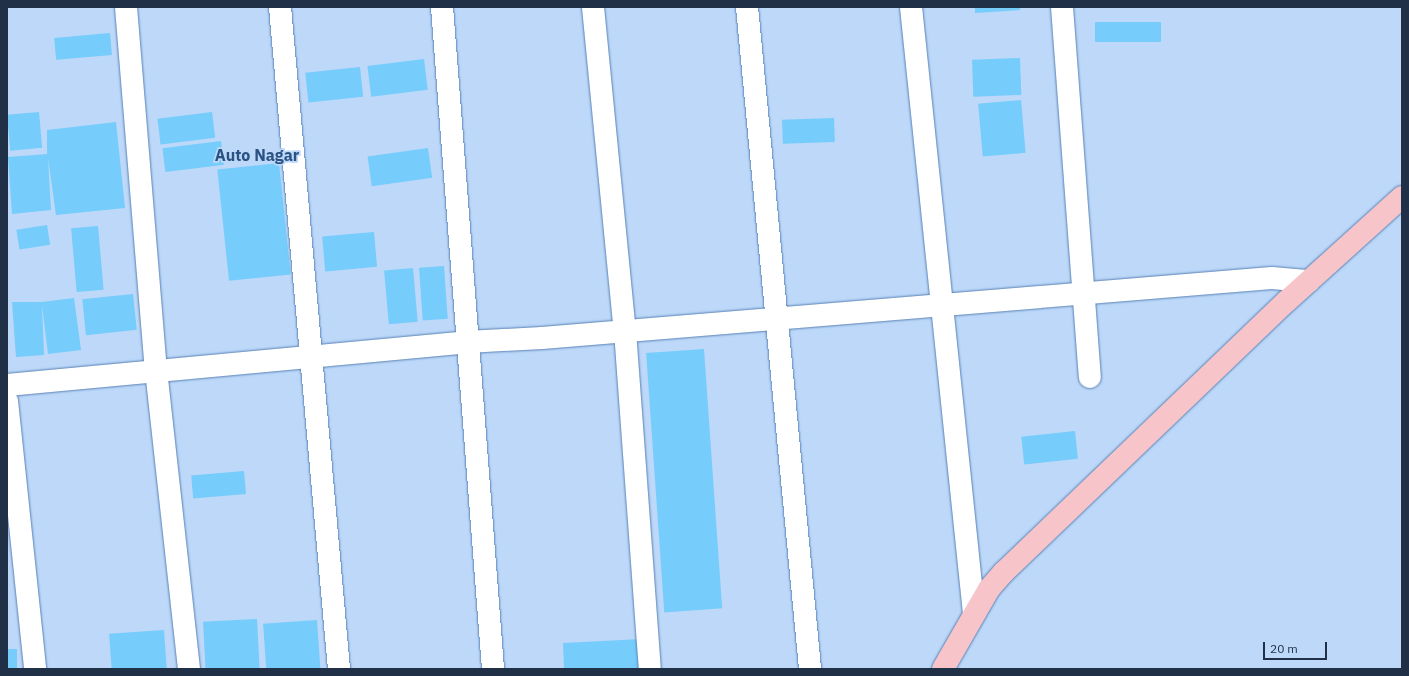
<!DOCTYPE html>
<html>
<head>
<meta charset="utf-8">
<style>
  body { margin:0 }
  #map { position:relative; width:1409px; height:676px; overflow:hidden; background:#bdd8f9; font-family:"IBM Plex Sans",sans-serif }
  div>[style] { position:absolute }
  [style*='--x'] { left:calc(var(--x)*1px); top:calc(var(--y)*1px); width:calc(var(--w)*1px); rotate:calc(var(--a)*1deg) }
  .building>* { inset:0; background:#76ccfb; transform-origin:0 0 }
  .roads { filter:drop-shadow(0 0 1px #5882b5) drop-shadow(0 0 1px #5882b5) }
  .minor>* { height:22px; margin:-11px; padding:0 11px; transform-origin:11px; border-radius:11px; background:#fff }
  .major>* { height:22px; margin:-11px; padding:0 11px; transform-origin:11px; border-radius:11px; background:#f7c5c9 }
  span { translate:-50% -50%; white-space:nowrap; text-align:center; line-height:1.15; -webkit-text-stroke:3.5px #bdd8f9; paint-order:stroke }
  .quarter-label { font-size:16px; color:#2a5282; font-weight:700 }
  .frame { position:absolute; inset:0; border:8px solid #203147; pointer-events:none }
  .scale { position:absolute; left:1263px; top:642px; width:64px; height:18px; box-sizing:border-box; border:2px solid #203147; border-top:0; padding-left:5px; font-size:12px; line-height:14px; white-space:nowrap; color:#203147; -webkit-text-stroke:3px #bdd8f9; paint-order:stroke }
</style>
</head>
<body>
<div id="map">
  <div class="building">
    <i style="clip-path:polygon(975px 7px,1020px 7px,1020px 10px,975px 13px)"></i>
    <i style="left:1095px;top:22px;width:66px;height:20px"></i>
    <i style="left:110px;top:33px;width:22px;height:56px;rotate:85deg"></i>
    <i style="left:1020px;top:58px;width:37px;height:48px;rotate:88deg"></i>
    <i style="left:424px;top:59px;width:31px;height:57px;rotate:83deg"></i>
    <i style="left:360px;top:67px;width:30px;height:55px;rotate:84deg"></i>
    <i style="left:1021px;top:100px;width:53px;height:43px;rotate:85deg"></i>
    <i style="left:39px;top:112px;width:36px;height:32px;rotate:85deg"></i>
    <i style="left:212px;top:112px;width:26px;height:55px;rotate:83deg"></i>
    <i style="left:834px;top:118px;width:24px;height:52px;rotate:88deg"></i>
    <i style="clip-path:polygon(116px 122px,125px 208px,56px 215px,48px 158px,51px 210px,12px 214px,8px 157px,47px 154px,47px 130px)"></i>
    <i style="left:221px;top:141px;width:24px;height:59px;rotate:83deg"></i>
    <i style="left:428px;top:148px;width:30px;height:61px;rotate:82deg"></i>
    <i style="left:279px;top:163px;width:112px;height:62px;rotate:84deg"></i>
    <i style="left:47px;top:225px;width:20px;height:31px;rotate:81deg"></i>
    <i style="left:98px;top:226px;width:64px;height:27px;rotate:85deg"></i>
    <i style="left:374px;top:232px;width:35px;height:52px;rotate:85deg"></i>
    <i style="left:444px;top:266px;width:53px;height:25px;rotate:86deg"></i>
    <i style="left:413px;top:268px;width:54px;height:29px;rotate:85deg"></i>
    <i style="left:133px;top:294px;width:36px;height:51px;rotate:84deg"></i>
    <i style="clip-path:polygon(74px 298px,81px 350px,48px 354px,42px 305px,44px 355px,16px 357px,12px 302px,42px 302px)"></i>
    <i style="left:704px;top:349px;width:260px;height:58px;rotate:86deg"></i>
    <i style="left:1075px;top:431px;width:28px;height:54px;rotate:84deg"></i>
    <i style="left:244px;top:471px;width:23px;height:53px;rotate:85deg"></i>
    <i style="left:257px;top:619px;width:50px;height:54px;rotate:87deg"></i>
    <i style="left:317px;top:620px;width:49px;height:54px;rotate:86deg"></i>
    <i style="left:164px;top:630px;width:39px;height:55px;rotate:86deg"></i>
    <i style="clip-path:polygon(641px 639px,643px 669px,564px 669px,563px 643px)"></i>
    <i style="left:7px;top:649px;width:10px;height:20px"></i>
  </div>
  <div class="roads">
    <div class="minor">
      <i style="--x:126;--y:7;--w:364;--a:85.3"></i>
      <i style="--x:156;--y:370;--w:301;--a:83.7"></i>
      <i style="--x:280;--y:7;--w:665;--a:84.91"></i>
      <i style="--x:442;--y:7;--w:664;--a:85.59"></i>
      <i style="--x:593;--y:7;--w:326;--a:84.4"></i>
      <i style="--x:625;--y:331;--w:339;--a:85.8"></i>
      <i style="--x:747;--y:7;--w:665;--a:84.56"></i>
      <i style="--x:911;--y:7;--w:610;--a:84.07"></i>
      <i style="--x:1062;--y:7;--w:371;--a:85.7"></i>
      <i style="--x:7;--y:385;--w:462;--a:-5.3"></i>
      <i style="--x:467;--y:342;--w:75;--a:-3.1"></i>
      <i style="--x:542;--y:338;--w:732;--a:-4.7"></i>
      <i style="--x:1272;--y:278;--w:37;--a:5"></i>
      <i style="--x:7;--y:401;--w:269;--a:84"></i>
    </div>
    <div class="major">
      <i style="--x:943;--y:669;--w:92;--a:-60.1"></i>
      <i style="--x:989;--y:589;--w:23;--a:-49"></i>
      <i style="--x:1004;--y:572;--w:392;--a:-43.8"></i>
      <i style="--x:1287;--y:301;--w:155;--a:-42.1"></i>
    </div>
  </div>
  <div class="quarter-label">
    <span style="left:257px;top:155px">Auto Nagar</span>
  </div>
  <div class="frame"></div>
  <div class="scale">20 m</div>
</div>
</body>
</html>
